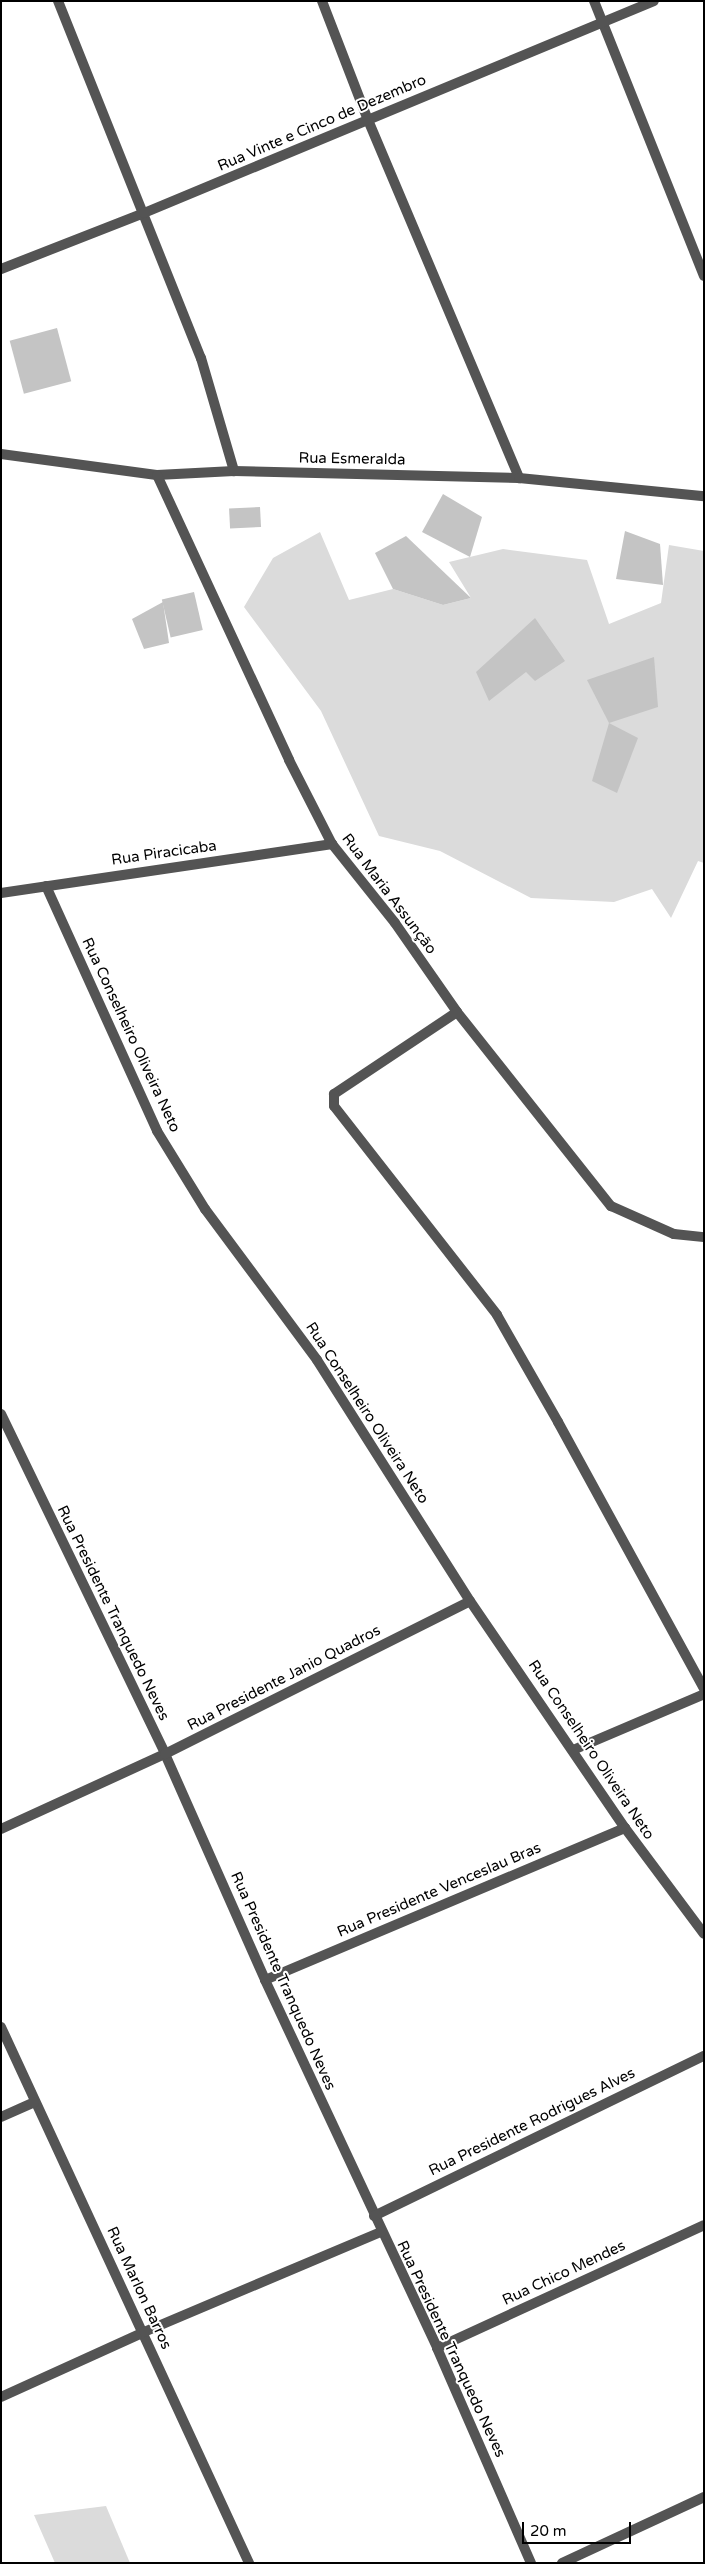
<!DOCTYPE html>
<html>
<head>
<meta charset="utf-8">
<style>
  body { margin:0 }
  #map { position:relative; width:705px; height:2564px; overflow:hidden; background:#fff; font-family:"Varela Round",sans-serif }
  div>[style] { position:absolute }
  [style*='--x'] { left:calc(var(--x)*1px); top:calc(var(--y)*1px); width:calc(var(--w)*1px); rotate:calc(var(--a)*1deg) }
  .green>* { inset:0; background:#dbdbdb }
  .building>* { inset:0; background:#c4c4c4; transform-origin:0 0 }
  .street>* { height:10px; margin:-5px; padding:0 5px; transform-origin:5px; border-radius:5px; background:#545454 }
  span { translate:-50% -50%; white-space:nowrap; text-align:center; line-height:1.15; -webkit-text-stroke:4px #fff; paint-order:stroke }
  .street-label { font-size:15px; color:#000 }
  .frame { position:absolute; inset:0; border:2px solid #000; pointer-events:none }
  .scale { position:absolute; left:522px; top:2522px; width:109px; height:22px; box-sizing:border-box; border:2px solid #000; border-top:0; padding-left:6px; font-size:15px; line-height:18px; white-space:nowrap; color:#000; -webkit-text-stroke:4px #fff; paint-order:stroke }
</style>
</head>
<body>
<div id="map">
  <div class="green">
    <i style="clip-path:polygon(320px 532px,349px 600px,393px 589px,443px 605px,471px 598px,449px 562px,503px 549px,587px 560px,609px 624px,661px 603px,669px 545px,704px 551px,704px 863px,698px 861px,671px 918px,652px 889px,614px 902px,531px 898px,440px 851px,379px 836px,321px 711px,244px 607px,273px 558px)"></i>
    <i style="clip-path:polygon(106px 2506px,130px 2563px,55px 2563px,34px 2515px)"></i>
  </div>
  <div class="building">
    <i style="left:57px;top:328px;width:55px;height:49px;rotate:75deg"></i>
    <i style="clip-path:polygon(443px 494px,482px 517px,470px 557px,422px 532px)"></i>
    <i style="left:260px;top:507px;width:20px;height:31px;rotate:87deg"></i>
    <i style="clip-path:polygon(625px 531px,660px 544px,663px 585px,616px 579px)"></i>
    <i style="clip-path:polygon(406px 536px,471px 598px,443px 605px,393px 589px,375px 553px)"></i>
    <i style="left:194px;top:592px;width:39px;height:33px;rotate:77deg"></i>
    <i style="clip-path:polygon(163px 602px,169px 643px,144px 649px,132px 619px)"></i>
    <i style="clip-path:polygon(535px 618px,565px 661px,535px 681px,526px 672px,489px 701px,476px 672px)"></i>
    <i style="clip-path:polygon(654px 657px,658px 707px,609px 723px,587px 680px)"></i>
    <i style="clip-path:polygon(609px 723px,638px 738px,617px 793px,592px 781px)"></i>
  </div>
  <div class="street">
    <i style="--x:58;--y:1;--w:385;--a:68.2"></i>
    <i style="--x:201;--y:358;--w:118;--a:73.7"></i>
    <i style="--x:322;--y:1;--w:128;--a:68.9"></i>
    <i style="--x:368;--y:120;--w:389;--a:67.1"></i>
    <i style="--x:594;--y:1;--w:296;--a:68.2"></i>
    <i style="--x:1;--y:269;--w:154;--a:-21.4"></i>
    <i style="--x:144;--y:213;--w:552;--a:-22.57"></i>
    <i style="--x:1;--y:454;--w:157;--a:7.7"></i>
    <i style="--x:157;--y:475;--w:77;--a:-3"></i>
    <i style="--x:234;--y:471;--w:285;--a:1.4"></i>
    <i style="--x:519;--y:478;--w:186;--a:5.6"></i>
    <i style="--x:157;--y:475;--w:314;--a:65.1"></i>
    <i style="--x:289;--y:760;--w:94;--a:62.9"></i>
    <i style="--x:332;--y:844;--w:101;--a:51.4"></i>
    <i style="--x:395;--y:923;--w:108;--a:55.1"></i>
    <i style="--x:457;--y:1012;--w:248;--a:51.6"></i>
    <i style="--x:611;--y:1206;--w:69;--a:24"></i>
    <i style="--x:674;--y:1234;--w:30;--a:6"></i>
    <i style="--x:46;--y:886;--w:269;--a:65.6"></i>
    <i style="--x:157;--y:1131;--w:92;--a:58.4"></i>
    <i style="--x:205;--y:1209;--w:188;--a:53.4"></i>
    <i style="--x:317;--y:1360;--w:285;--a:57.6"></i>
    <i style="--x:470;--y:1601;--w:275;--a:55.7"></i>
    <i style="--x:625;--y:1828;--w:132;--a:53.3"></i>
    <i style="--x:1;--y:893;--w:335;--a:-8.4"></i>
    <i style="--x:457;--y:1012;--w:148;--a:146.3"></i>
    <i style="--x:334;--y:1094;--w:12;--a:90"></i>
    <i style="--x:334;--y:1106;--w:265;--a:52"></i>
    <i style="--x:497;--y:1315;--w:123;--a:60.3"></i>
    <i style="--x:558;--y:1422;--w:304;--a:61.3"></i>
    <i style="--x:1;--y:1414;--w:377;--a:64.2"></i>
    <i style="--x:165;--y:1754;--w:247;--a:66.1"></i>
    <i style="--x:265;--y:1980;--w:406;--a:64.9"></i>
    <i style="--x:437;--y:2348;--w:235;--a:66.4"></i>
    <i style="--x:573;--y:1750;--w:142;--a:-23.1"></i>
    <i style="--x:1;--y:1829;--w:180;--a:-24.6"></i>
    <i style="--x:165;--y:1754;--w:341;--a:-26.6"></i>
    <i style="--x:265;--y:1980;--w:391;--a:-22.9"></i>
    <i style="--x:1;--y:2027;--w:591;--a:65.17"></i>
    <i style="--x:1;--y:2117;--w:36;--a:-24"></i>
    <i style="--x:374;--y:2216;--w:367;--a:-25.9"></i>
    <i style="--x:437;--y:2348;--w:294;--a:-24.7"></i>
    <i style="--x:1;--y:2397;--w:157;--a:-24.4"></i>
    <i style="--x:144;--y:2332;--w:257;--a:-22.9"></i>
    <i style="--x:562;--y:2563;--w:157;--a:-24.9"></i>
  </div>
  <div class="street-label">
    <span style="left:322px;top:123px;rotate:-23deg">Rua Vinte e Cinco de Dezembro</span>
    <span style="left:352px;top:459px;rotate:1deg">Rua Esmeralda</span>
    <span style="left:164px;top:853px;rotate:-8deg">Rua Piracicaba</span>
    <span style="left:389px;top:894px;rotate:53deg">Rua Maria Assunção</span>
    <span style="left:131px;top:1035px;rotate:65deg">Rua Conselheiro Oliveira Neto</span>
    <span style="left:367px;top:1413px;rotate:57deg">Rua Conselheiro Oliveira Neto</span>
    <span style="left:113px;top:1613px;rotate:64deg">Rua Presidente Tranquedo Neves</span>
    <span style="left:284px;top:1678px;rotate:-27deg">Rua Presidente Janio Quadros</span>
    <span style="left:591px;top:1750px;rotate:56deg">Rua Conselheiro Oliveira Neto</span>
    <span style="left:439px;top:1890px;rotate:-23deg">Rua Presidente Venceslau Bras</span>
    <span style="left:283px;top:1981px;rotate:66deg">Rua Presidente Tranquedo Neves</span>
    <span style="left:532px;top:2122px;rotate:-26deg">Rua Presidente Rodrigues Alves</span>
    <span style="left:564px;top:2273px;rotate:-25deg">Rua Chico Mendes</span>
    <span style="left:139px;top:2288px;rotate:65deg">Rua Marlon Barros</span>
    <span style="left:451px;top:2349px;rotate:65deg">Rua Presidente Tranquedo Neves</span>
  </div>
  <div class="frame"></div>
  <div class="scale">20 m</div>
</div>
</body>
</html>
